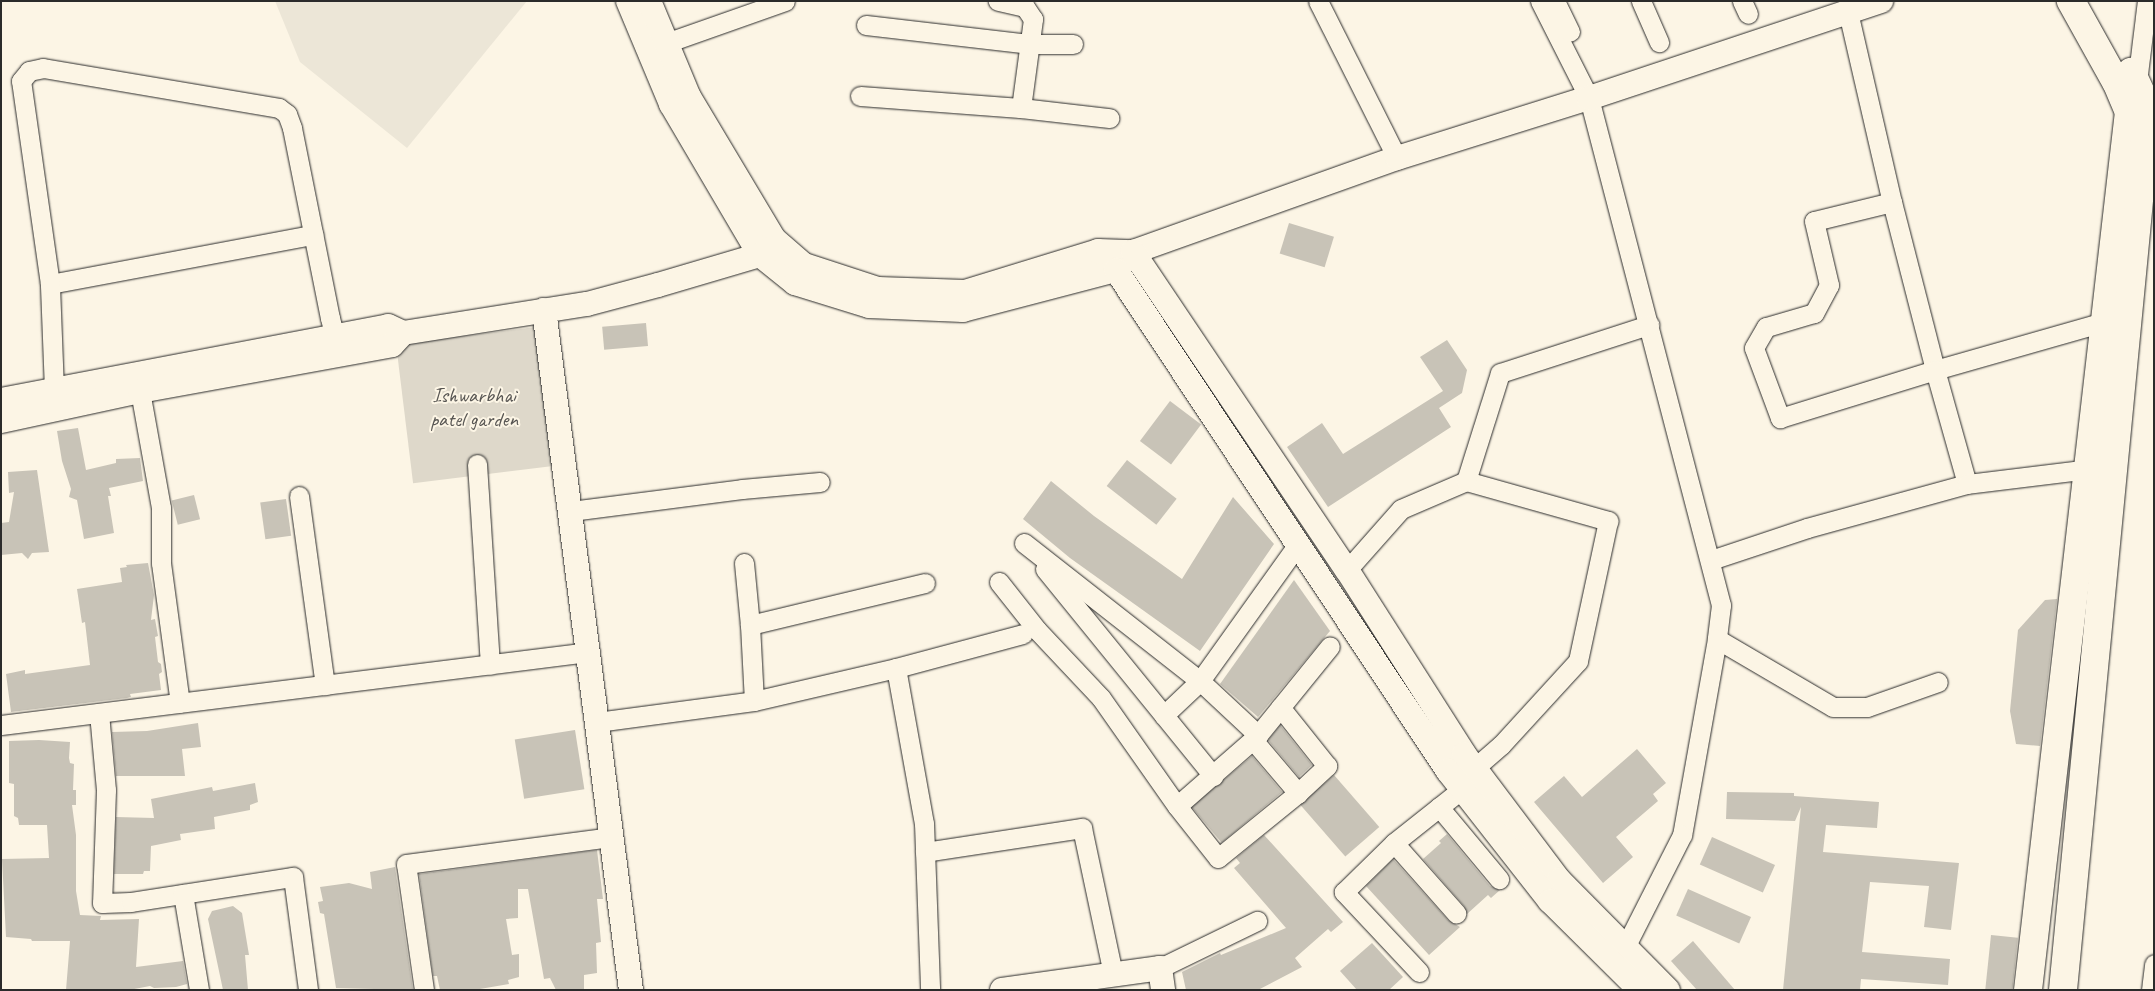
<!DOCTYPE html>
<html>
<head>
<meta charset="utf-8">
<style>
  body { margin:0 }
  #map { position:relative; width:2155px; height:991px; overflow:hidden; background:#fcf5e5; font-family:Caveat,sans-serif }
  div>[style] { position:absolute }
  [style*='--x'] { left:calc(var(--x)*1px); top:calc(var(--y)*1px); width:calc(var(--w)*1px); rotate:calc(var(--a)*1deg) }
  .built>* { inset:0; background:#ece6d7 }
  .green>* { inset:0; background:#ded8ca; transform-origin:0 0 }
  .building>* { inset:0; background:#c8c3b7; transform-origin:0 0 }
  .roads { filter:drop-shadow(0 0 1px #2b2b2b) drop-shadow(0 0 1px #2b2b2b) }
  .minor>* { height:19px; margin:-9.5px; padding:0 9.5px; transform-origin:9.5px; border-radius:9.5px; background:#fcf5e5 }
  .tertiary>* { height:24px; margin:-12px; padding:0 12px; transform-origin:12px; border-radius:12px; background:#fcf5e5 }
  .secondary>* { height:28px; margin:-14px; padding:0 14px; transform-origin:14px; border-radius:14px; background:#fcf5e5 }
  span { translate:-50% -50%; white-space:nowrap; text-align:center; line-height:1.15; -webkit-text-stroke:4px #fcf5e5; paint-order:stroke }
  .park-label { font-size:21px; color:#585653 }
  .frame { position:absolute; inset:0; border:2px solid #2b2b2b; pointer-events:none }
</style>
</head>
<body>
<div id="map">
  <div class="built">
    <i style="clip-path:polygon(275px 1px,527px 1px,407px 148px,300px 62px)"></i>
  </div>
  <div class="green">
    <i style="left:536px;top:327px;width:140px;height:141px;rotate:83deg"></i>
  </div>
  <div class="building">
    <i style="left:1289px;top:223px;width:47px;height:32px;rotate:17deg"></i>
    <i style="left:646px;top:323px;width:23px;height:44px;rotate:85deg"></i>
    <i style="clip-path:polygon(1447px 340px,1467px 370px,1462px 393px,1439px 408px,1451px 427px,1328px 507px,1287px 447px,1322px 423px,1343px 454px,1443px 391px,1420px 357px)"></i>
    <i style="left:1170px;top:401px;width:39px;height:50px;rotate:37deg"></i>
    <i style="clip-path:polygon(78px 428px,86px 470px,116px 463px,116px 459px,140px 458px,143px 481px,109px 488px,111px 496px,108px 496px,114px 533px,84px 539px,77px 500px,69px 497px,71px 489px,62px 461px,57px 431px)"></i>
    <i style="left:1127px;top:460px;width:63px;height:33px;rotate:38deg"></i>
    <i style="clip-path:polygon(37px 470px,49px 552px,32px 553px,28px 559px,22px 553px,1px 555px,1px 523px,9px 522px,14px 492px,9px 493px,8px 472px)"></i>
    <i style="clip-path:polygon(1051px 481px,1094px 516px,1182px 579px,1233px 497px,1274px 544px,1200px 651px,1070px 558px,1023px 519px)"></i>
    <i style="left:194px;top:495px;width:25px;height:23px;rotate:76deg"></i>
    <i style="left:286px;top:499px;width:37px;height:26px;rotate:82deg"></i>
    <i style="clip-path:polygon(148px 563px,154px 595px,151px 620px,155px 619px,158px 636px,155px 637px,158px 662px,161px 664px,162px 672px,159px 674px,161px 690px,130px 694px,131px 697px,127px 698px,11px 712px,6px 674px,25px 670px,25px 674px,90px 665px,85px 622px,82px 623px,77px 589px,122px 582px,120px 568px,127px 567px,126px 565px)"></i>
    <i style="clip-path:polygon(1294px 580px,1330px 631px,1258px 717px,1220px 684px)"></i>
    <i style="clip-path:polygon(2057px 599px,2040px 746px,2016px 744px,2010px 711px,2018px 630px,2045px 600px)"></i>
    <i style="clip-path:polygon(198px 723px,201px 747px,182px 749px,185px 776px,116px 776px,112px 732px,147px 731px)"></i>
    <i style="clip-path:polygon(1280px 725px,1312px 765px,1299px 777px,1268px 740px)"></i>
    <i style="left:575px;top:730px;width:60px;height:61px;rotate:81deg"></i>
    <i style="clip-path:polygon(39px 740px,70px 742px,69px 758px,70px 763px,74px 764px,73px 790px,76px 790px,76px 805px,72px 805px,76px 835px,76px 891px,80px 915px,101px 916px,100px 920px,139px 919px,136px 967px,183px 961px,187px 984px,176px 987px,154px 988px,150px 986px,129px 990px,66px 990px,70px 941px,32px 941px,31px 939px,6px 937px,2px 859px,49px 858px,47px 825px,19px 825px,18px 818px,14px 816px,14px 784px,9px 783px,9px 741px)"></i>
    <i style="clip-path:polygon(1637px 749px,1666px 783px,1653px 794px,1658px 801px,1616px 837px,1633px 857px,1603px 883px,1534px 802px,1564px 776px,1582px 797px)"></i>
    <i style="left:1252px;top:756px;width:47px;height:79px;rotate:50deg"></i>
    <i style="left:1334px;top:775px;width:69px;height:45px;rotate:49deg"></i>
    <i style="clip-path:polygon(255px 783px,258px 802px,250px 805px,250px 810px,214px 817px,215px 829px,180px 834px,181px 840px,151px 846px,150px 871px,144px 871px,143px 874px,114px 874px,116px 817px,154px 818px,151px 799px,212px 787px,213px 791px)"></i>
    <i style="clip-path:polygon(1727px 792px,1794px 793px,1794px 796px,1879px 802px,1877px 828px,1826px 825px,1823px 852px,1959px 863px,1951px 930px,1924px 927px,1929px 886px,1870px 882px,1862px 952px,1950px 959px,1948px 985px,1861px 979px,1860px 990px,1783px 990px,1801px 807px,1795px 821px,1726px 819px)"></i>
    <i style="clip-path:polygon(1447px 834px,1490px 886px,1500px 890px,1491px 898px,1488px 895px,1467px 914px,1464px 906px,1423px 859px,1441px 843px,1439px 841px)"></i>
    <i style="clip-path:polygon(1264px 835px,1343px 922px,1331px 932px,1328px 929px,1295px 958px,1302px 967px,1258px 990px,1186px 990px,1182px 972px,1220px 953px,1221px 955px,1286px 928px,1234px 868px,1240px 863px,1236px 858px)"></i>
    <i style="left:1712px;top:837px;width:69px;height:30px;rotate:24deg"></i>
    <i style="clip-path:polygon(597px 850px,603px 899px,597px 899px,601px 942px,596px 943px,597px 973px,584px 975px,584px 990px,556px 990px,550px 978px,544px 979px,528px 889px,518px 889px,518px 918px,506px 919px,512px 955px,519px 954px,519px 977px,508px 980px,509px 984px,474px 990px,440px 990px,437px 976px,433px 976px,419px 874px)"></i>
    <i style="clip-path:polygon(1393px 859px,1448px 920px,1460px 927px,1429px 955px,1366px 886px)"></i>
    <i style="clip-path:polygon(395px 867px,413px 990px,336px 988px,324px 914px,320px 913px,318px 902px,323px 901px,320px 887px,349px 883px,372px 889px,370px 872px)"></i>
    <i style="left:1688px;top:889px;width:69px;height:29px;rotate:24deg"></i>
    <i style="clip-path:polygon(233px 906px,242px 913px,249px 955px,245px 955px,248px 990px,223px 990px,208px 919px,212px 911px)"></i>
    <i style="left:1991px;top:935px;width:27px;height:55px;rotate:6deg"></i>
    <i style="clip-path:polygon(1693px 941px,1735px 990px,1697px 990px,1671px 961px)"></i>
    <i style="clip-path:polygon(1372px 943px,1403px 977px,1389px 990px,1357px 990px,1340px 971px)"></i>
  </div>
  <div class="roads">
    <div class="minor">
      <i style="--x:1318;--y:1;--w:176;--a:63.3"></i>
      <i style="--x:1540;--y:1;--w:109;--a:63.2"></i>
      <i style="--x:1589;--y:98;--w:524;--a:75.41"></i>
      <i style="--x:1721;--y:605;--w:34;--a:97"></i>
      <i style="--x:1717;--y:639;--w:199;--a:100.1"></i>
      <i style="--x:1682;--y:835;--w:137;--a:116.9"></i>
      <i style="--x:1555;--y:1;--w:34;--a:64"></i>
      <i style="--x:1641;--y:1;--w:45;--a:66.3"></i>
      <i style="--x:1742;--y:1;--w:14;--a:65"></i>
      <i style="--x:1848;--y:12;--w:195;--a:77"></i>
      <i style="--x:1892;--y:202;--w:173;--a:75.6"></i>
      <i style="--x:1935;--y:370;--w:179;--a:-15.9"></i>
      <i style="--x:866;--y:25;--w:166;--a:6.6"></i>
      <i style="--x:1031;--y:44;--w:42;--a:0"></i>
      <i style="--x:666;--y:43;--w:126;--a:-19.4"></i>
      <i style="--x:2137;--y:82;--w:82;--a:-83"></i>
      <i style="--x:860;--y:96;--w:161;--a:4.3"></i>
      <i style="--x:1021;--y:108;--w:90;--a:-82.3"></i>
      <i style="--x:1033;--y:19;--w:14;--a:-124"></i>
      <i style="--x:1025;--y:7;--w:28;--a:-167"></i>
      <i style="--x:1021;--y:108;--w:89;--a:6.5"></i>
      <i style="--x:1892;--y:202;--w:80;--a:166.3"></i>
      <i style="--x:1814;--y:221;--w:66;--a:76.8"></i>
      <i style="--x:1829;--y:285;--w:32;--a:118"></i>
      <i style="--x:1814;--y:313;--w:50;--a:163.7"></i>
      <i style="--x:1766;--y:327;--w:24;--a:120"></i>
      <i style="--x:1754;--y:348;--w:75;--a:69.6"></i>
      <i style="--x:1780;--y:418;--w:162;--a:-17.2"></i>
      <i style="--x:1935;--y:370;--w:118;--a:74.3"></i>
      <i style="--x:50;--y:284;--w:268;--a:-10.6"></i>
      <i style="--x:54;--y:390;--w:106;--a:-92.2"></i>
      <i style="--x:50;--y:284;--w:205;--a:-98.1"></i>
      <i style="--x:21;--y:81;--w:13;--a:-51"></i>
      <i style="--x:29;--y:71;--w:14;--a:-12"></i>
      <i style="--x:43;--y:68;--w:239;--a:9.6"></i>
      <i style="--x:279;--y:108;--w:10;--a:37"></i>
      <i style="--x:287;--y:114;--w:15;--a:70"></i>
      <i style="--x:292;--y:128;--w:194;--a:78.7"></i>
      <i style="--x:330;--y:318;--w:32;--a:76"></i>
      <i style="--x:140;--y:391;--w:119;--a:79.8"></i>
      <i style="--x:161;--y:508;--w:55;--a:90"></i>
      <i style="--x:161;--y:563;--w:141;--a:82.3"></i>
      <i style="--x:477;--y:464;--w:201;--a:86.3"></i>
      <i style="--x:1466;--y:481;--w:148;--a:15.7"></i>
      <i style="--x:1608;--y:521;--w:143;--a:102.1"></i>
      <i style="--x:1578;--y:661;--w:114;--a:132.5"></i>
      <i style="--x:1501;--y:745;--w:35;--a:139"></i>
      <i style="--x:299;--y:496;--w:191;--a:82.2"></i>
      <i style="--x:571;--y:511;--w:172;--a:-7.3"></i>
      <i style="--x:742;--y:489;--w:78;--a:-5.1"></i>
      <i style="--x:1024;--y:543;--w:224;--a:38.1"></i>
      <i style="--x:1200;--y:681;--w:168;--a:-54.4"></i>
      <i style="--x:1711;--y:560;--w:101;--a:-18.4"></i>
      <i style="--x:1807;--y:528;--w:166;--a:-15.4"></i>
      <i style="--x:1967;--y:484;--w:123;--a:-7"></i>
      <i style="--x:744;--y:563;--w:62;--a:84.5"></i>
      <i style="--x:750;--y:625;--w:76;--a:87"></i>
      <i style="--x:1045;--y:569;--w:267;--a:50.9"></i>
      <i style="--x:1347;--y:570;--w:81;--a:-48.5"></i>
      <i style="--x:1401;--y:509;--w:71;--a:-23.3"></i>
      <i style="--x:1466;--y:481;--w:113;--a:-72.5"></i>
      <i style="--x:1500;--y:373;--w:157;--a:-17.9"></i>
      <i style="--x:999;--y:582;--w:61;--a:51.6"></i>
      <i style="--x:1037;--y:630;--w:93;--a:46.7"></i>
      <i style="--x:1101;--y:698;--w:132;--a:54.9"></i>
      <i style="--x:1177;--y:806;--w:108;--a:-41.2"></i>
      <i style="--x:1258;--y:735;--w:79;--a:-137"></i>
      <i style="--x:1200;--y:681;--w:50;--a:136.6"></i>
      <i style="--x:750;--y:625;--w:180;--a:-13.5"></i>
      <i style="--x:1717;--y:639;--w:134;--a:30.4"></i>
      <i style="--x:1833;--y:707;--w:34;--a:0"></i>
      <i style="--x:1867;--y:707;--w:75;--a:-19.4"></i>
      <i style="--x:896;--y:668;--w:131;--a:-15"></i>
      <i style="--x:99;--y:713;--w:77;--a:84.8"></i>
      <i style="--x:106;--y:790;--w:113;--a:92"></i>
      <i style="--x:102;--y:903;--w:29;--a:-2"></i>
      <i style="--x:131;--y:902;--w:164;--a:-8.8"></i>
      <i style="--x:293;--y:877;--w:114;--a:82.4"></i>
      <i style="--x:597;--y:722;--w:158;--a:-7.6"></i>
      <i style="--x:754;--y:701;--w:146;--a:-13.1"></i>
      <i style="--x:896;--y:668;--w:158;--a:79.8"></i>
      <i style="--x:924;--y:823;--w:167;--a:87.9"></i>
      <i style="--x:1;--y:725;--w:593;--a:-7.08"></i>
      <i style="--x:1258;--y:735;--w:114;--a:-51"></i>
      <i style="--x:1253;--y:740;--w:70;--a:49.7"></i>
      <i style="--x:1177;--y:806;--w:66;--a:51.7"></i>
      <i style="--x:1218;--y:858;--w:103;--a:-39.1"></i>
      <i style="--x:1298;--y:793;--w:40;--a:-43"></i>
      <i style="--x:1327;--y:766;--w:75;--a:-128.5"></i>
      <i style="--x:1439;--y:807;--w:94;--a:50.2"></i>
      <i style="--x:1394;--y:843;--w:94;--a:48.5"></i>
      <i style="--x:925;--y:852;--w:159;--a:-8.7"></i>
      <i style="--x:1082;--y:828;--w:149;--a:78"></i>
      <i style="--x:183;--y:894;--w:97;--a:80.5"></i>
      <i style="--x:1160;--y:968;--w:108;--a:-25.9"></i>
      <i style="--x:1419;--y:972;--w:110;--a:-133.2"></i>
      <i style="--x:1344;--y:892;--w:70;--a:-44.4"></i>
      <i style="--x:1394;--y:843;--w:87;--a:-38.5"></i>
      <i style="--x:424;--y:990;--w:127;--a:-98.1"></i>
      <i style="--x:406;--y:864;--w:208;--a:-7.5"></i>
      <i style="--x:2151;--y:990;--w:26;--a:-83"></i>
    </div>
    <div class="tertiary">
      <i style="--x:628;--y:1;--w:112;--a:67.3"></i>
      <i style="--x:671;--y:104;--w:175;--a:59.5"></i>
      <i style="--x:760;--y:255;--w:45;--a:38.7"></i>
      <i style="--x:795;--y:283;--w:77;--a:17.3"></i>
      <i style="--x:869;--y:306;--w:94;--a:2.4"></i>
      <i style="--x:963;--y:310;--w:158;--a:-14.7"></i>
      <i style="--x:1116;--y:270;--w:25;--a:-47"></i>
      <i style="--x:1133;--y:252;--w:280;--a:-19.6"></i>
      <i style="--x:1397;--y:158;--w:201;--a:-17.4"></i>
      <i style="--x:1589;--y:98;--w:308;--a:-18.4"></i>
      <i style="--x:649;--y:1;--w:104;--a:67.4"></i>
      <i style="--x:689;--y:97;--w:165;--a:59.1"></i>
      <i style="--x:774;--y:239;--w:40;--a:41"></i>
      <i style="--x:804;--y:265;--w:78;--a:18"></i>
      <i style="--x:878;--y:289;--w:87;--a:2"></i>
      <i style="--x:965;--y:292;--w:139;--a:-17.1"></i>
      <i style="--x:1098;--y:251;--w:35;--a:2"></i>
      <i style="--x:1133;--y:252;--w:383;--a:56.1"></i>
      <i style="--x:1347;--y:570;--w:218;--a:57.5"></i>
      <i style="--x:1464;--y:754;--w:158;--a:53"></i>
      <i style="--x:1559;--y:880;--w:155;--a:45.3"></i>
      <i style="--x:1116;--y:270;--w:601;--a:56.47"></i>
      <i style="--x:1448;--y:771;--w:165;--a:51.9"></i>
      <i style="--x:1550;--y:901;--w:127;--a:44.7"></i>
      <i style="--x:544;--y:310;--w:686;--a:82.71"></i>
      <i style="--x:1;--y:400;--w:394;--a:-10.8"></i>
      <i style="--x:388;--y:326;--w:17;--a:25"></i>
      <i style="--x:403;--y:333;--w:186;--a:-9"></i>
      <i style="--x:587;--y:304;--w:73;--a:-15"></i>
      <i style="--x:658;--y:285;--w:106;--a:-16.4"></i>
      <i style="--x:760;--y:255;--w:14;--a:-30"></i>
      <i style="--x:1;--y:421;--w:142;--a:-12.2"></i>
      <i style="--x:140;--y:391;--w:256;--a:-10.3"></i>
      <i style="--x:392;--y:345;--w:16;--a:-47"></i>
      <i style="--x:1002;--y:990;--w:160;--a:-7.9"></i>
      <i style="--x:1160;--y:968;--w:22;--a:82"></i>
    </div>
    <div class="secondary">
      <i style="--x:2028;--y:990;--w:884;--a:-83.44"></i>
      <i style="--x:2129;--y:112;--w:33;--a:-113"></i>
      <i style="--x:2116;--y:82;--w:93;--a:-119.1"></i>
      <i style="--x:2063;--y:990;--w:886;--a:-84.5"></i>
      <i style="--x:2148;--y:108;--w:40;--a:-115"></i>
    </div>
  </div>
  <div class="park-label">
    <span style="left:474px;top:407px">Ishwarbhai<br>patel garden</span>
  </div>
  <div class="frame"></div>
</div>
</body>
</html>
